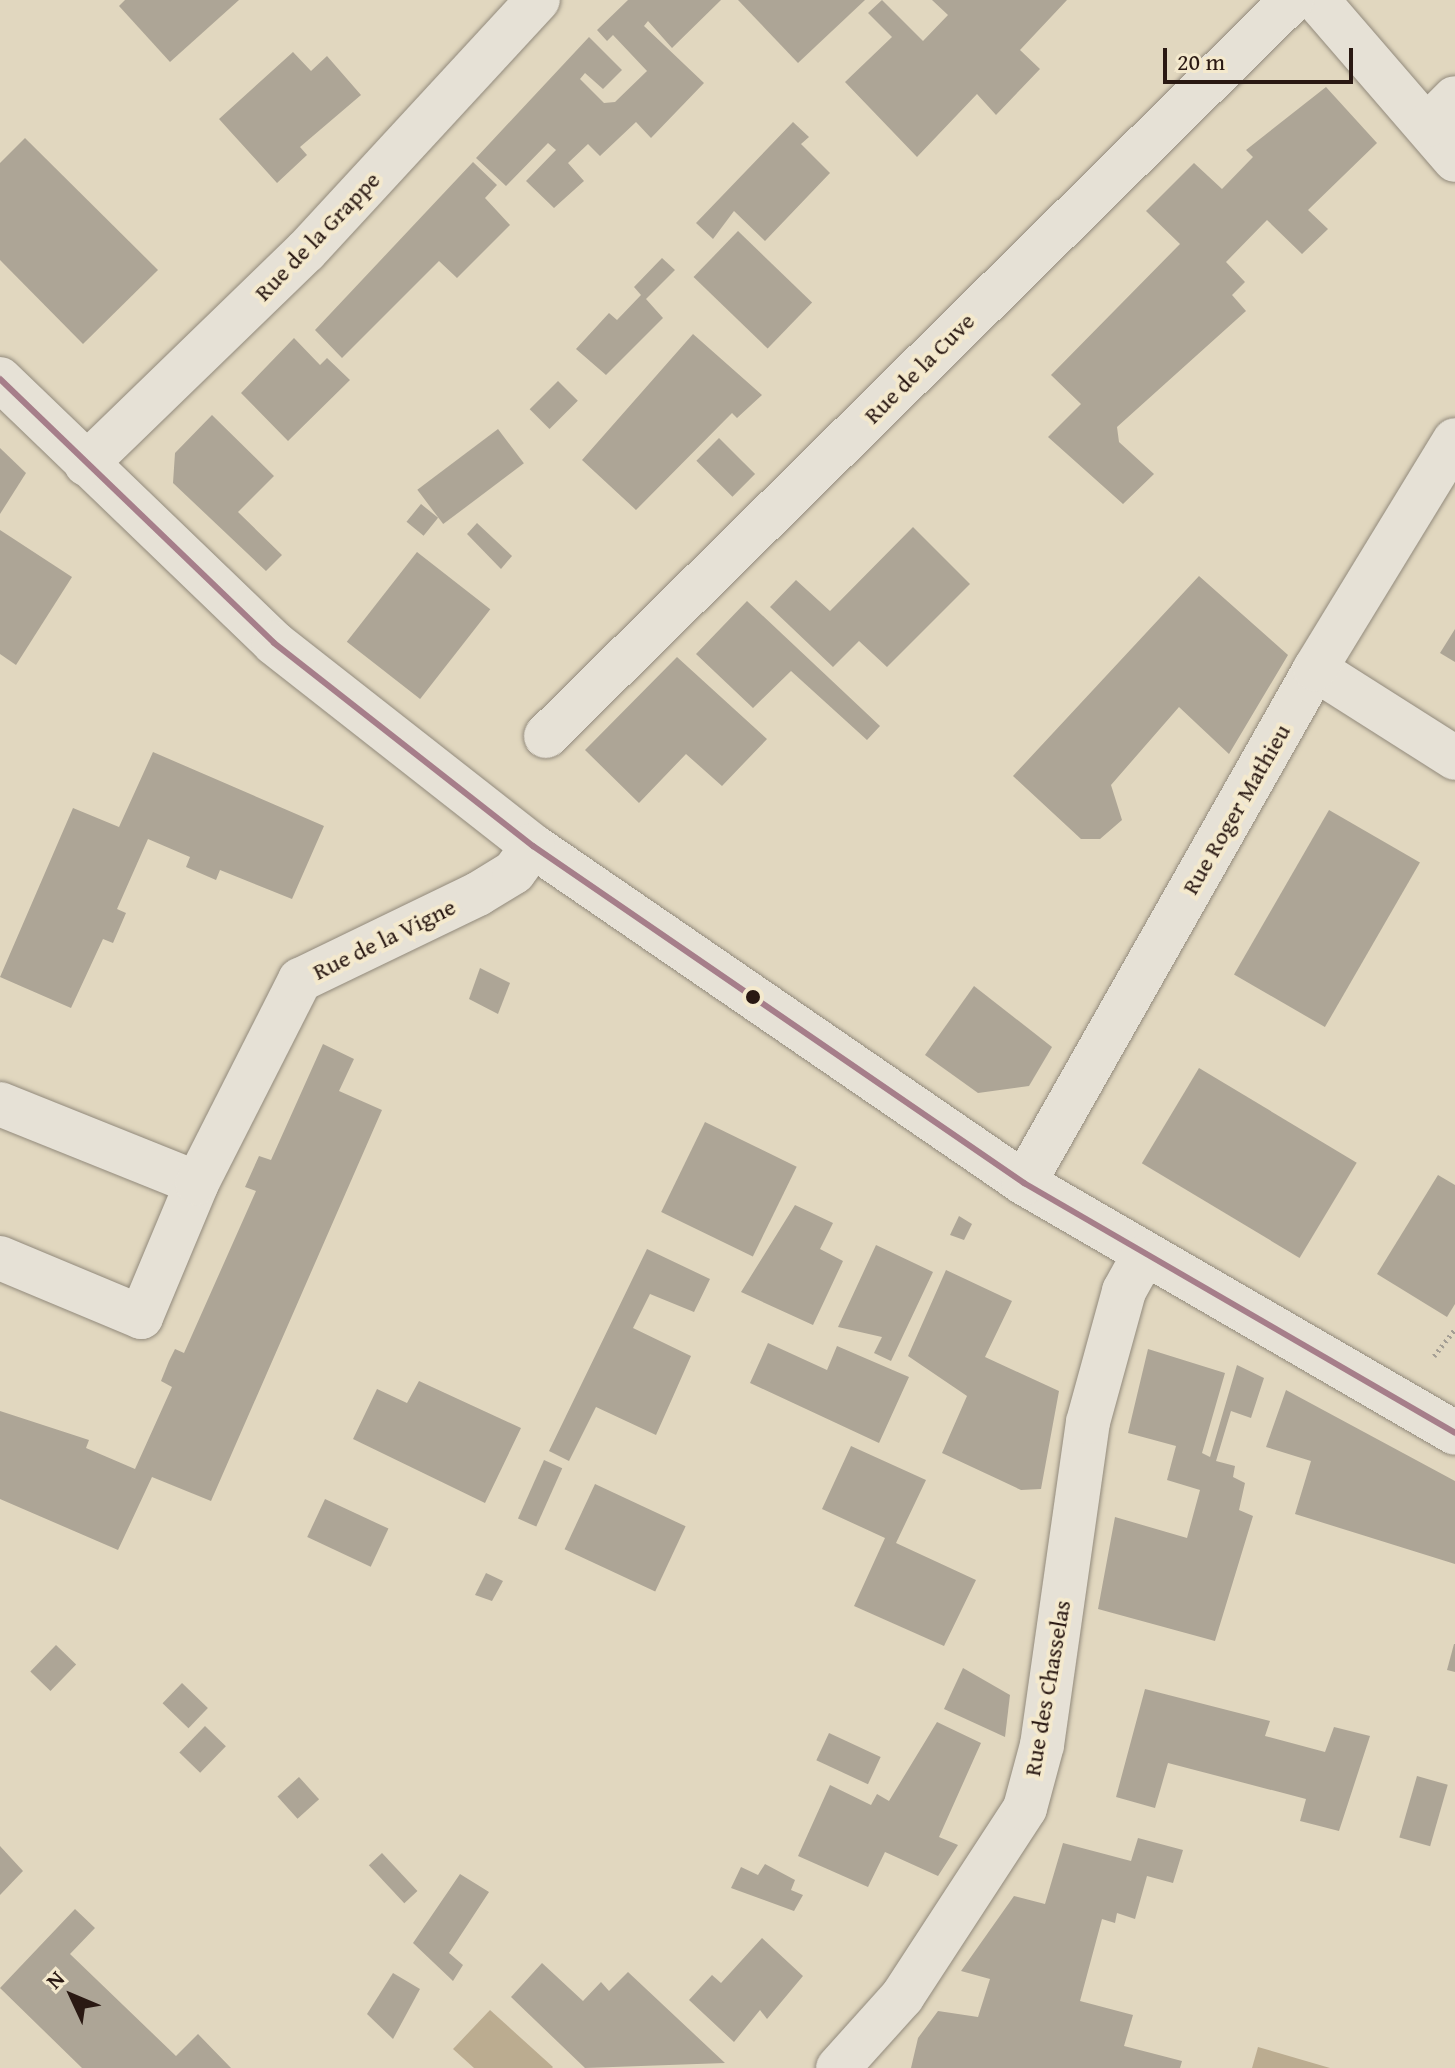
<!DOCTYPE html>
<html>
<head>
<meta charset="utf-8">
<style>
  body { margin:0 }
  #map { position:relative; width:1455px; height:2068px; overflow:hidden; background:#e1d7bf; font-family:"Gentium Book Plus",serif }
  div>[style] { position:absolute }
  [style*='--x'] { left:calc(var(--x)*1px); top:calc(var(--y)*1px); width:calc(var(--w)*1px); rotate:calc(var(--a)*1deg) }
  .water>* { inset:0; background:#bbac90 }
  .building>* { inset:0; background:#ada596; transform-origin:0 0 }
  .path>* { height:5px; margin-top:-2.5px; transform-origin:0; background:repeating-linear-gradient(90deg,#a49e94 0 2px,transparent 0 6px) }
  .roads { filter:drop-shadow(0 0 2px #928a7c) drop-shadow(0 0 2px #928a7c) }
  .minor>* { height:44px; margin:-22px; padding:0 22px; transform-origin:22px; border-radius:22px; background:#e6e1d6 }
  .bus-1>* { height:6px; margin:-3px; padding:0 3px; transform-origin:3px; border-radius:3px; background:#a67e8a }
  .dots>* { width:22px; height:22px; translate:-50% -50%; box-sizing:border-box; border:4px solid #f4e9cd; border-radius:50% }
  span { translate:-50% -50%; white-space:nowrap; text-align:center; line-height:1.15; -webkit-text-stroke:8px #f4e9cd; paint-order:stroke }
  .street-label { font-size:24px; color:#2a1913 }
  .north { position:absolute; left:32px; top:1956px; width:80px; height:80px; -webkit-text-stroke:6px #f4e9cd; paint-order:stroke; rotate:314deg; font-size:22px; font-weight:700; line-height:32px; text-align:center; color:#2a1913 }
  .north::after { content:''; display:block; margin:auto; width:28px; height:36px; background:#2a1913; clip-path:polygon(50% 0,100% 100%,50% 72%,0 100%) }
  .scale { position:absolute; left:1163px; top:48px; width:190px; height:36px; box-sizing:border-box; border:4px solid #2a1913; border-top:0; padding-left:10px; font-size:24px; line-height:28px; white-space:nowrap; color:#2a1913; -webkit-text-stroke:6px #f4e9cd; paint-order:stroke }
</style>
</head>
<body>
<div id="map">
  <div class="water">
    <i style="clip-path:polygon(490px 2010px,553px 2067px,552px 2068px,474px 2068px,453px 2049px)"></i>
    <i style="clip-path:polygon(1258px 2047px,1330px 2068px,1252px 2068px)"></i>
  </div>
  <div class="building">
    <i style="clip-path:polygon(125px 0,239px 0,170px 62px,119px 6px)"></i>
    <i style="clip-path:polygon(628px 0,721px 0,672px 48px,648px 21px,644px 26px,704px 83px,651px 138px,636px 122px,600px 156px,588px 144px,568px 163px,584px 181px,554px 208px,526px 181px,556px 150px,548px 143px,506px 186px,476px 158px,589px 37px,622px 70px,603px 89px,585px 73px,580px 79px,604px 103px,615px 102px,647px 71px,613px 35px,607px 41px,597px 30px)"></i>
    <i style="clip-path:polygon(738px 0,865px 0,798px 63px)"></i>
    <i style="clip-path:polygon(882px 0,923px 41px,948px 15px,932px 0,1067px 0,1020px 50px,1040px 69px,996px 115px,977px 94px,917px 157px,845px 82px,892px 37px,868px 13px)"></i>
    <i style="clip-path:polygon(293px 52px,311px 71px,327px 56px,361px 95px,300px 147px,307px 155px,277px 183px,219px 119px)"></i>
    <i style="clip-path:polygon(1326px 87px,1377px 143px,1308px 210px,1328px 229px,1302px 254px,1267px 220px,1226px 262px,1245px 282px,1232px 295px,1246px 311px,1117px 427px,1119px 442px,1154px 474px,1123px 504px,1048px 437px,1081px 404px,1051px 375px,1180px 244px,1146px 211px,1194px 163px,1222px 189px,1253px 157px,1246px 150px)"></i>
    <i style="clip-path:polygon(793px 122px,809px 137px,801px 144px,830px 173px,765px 241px,734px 211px,713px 239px,696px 223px)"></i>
    <i style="clip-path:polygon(25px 138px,158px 270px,83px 344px,0 260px,0 163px)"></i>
    <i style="clip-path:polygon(473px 162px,497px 185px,485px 198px,510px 225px,457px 278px,439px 261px,342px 358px,315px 330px)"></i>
    <i style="left:738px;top:231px;width:103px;height:64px;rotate:44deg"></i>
    <i style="clip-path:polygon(662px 258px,675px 270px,646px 299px,663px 318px,606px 375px,576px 349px,609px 313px,617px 320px,641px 295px,634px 287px)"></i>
    <i style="clip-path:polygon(693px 334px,762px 395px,737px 418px,732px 413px,636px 510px,582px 460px)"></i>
    <i style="clip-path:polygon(294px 338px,320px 365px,327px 358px,350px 380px,288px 441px,241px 393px)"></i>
    <i style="left:558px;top:381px;width:28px;height:40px;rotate:45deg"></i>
    <i style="clip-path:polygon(212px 415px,274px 476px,238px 512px,282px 555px,266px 571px,173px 483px,175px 453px)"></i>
    <i style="left:498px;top:429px;width:43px;height:101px;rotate:53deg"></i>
    <i style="left:719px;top:438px;width:51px;height:32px;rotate:45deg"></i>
    <i style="clip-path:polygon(0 448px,26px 473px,0 514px)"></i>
    <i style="left:421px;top:504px;width:22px;height:23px;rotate:39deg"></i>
    <i style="clip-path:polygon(477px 523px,512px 556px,501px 569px,467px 534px)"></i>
    <i style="clip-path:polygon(913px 527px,970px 584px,887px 667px,859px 641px,833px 667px,770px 607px,796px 580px,830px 611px)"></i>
    <i style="clip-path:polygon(0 530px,72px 577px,16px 665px,0 654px)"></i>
    <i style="left:417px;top:552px;width:93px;height:114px;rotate:38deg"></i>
    <i style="clip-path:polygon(1199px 576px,1288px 655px,1229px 754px,1179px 707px,1111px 785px,1122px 820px,1100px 839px,1081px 839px,1013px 776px)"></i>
    <i style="clip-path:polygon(747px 601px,880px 726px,867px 740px,791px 671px,753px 708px,696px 654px)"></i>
    <i style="clip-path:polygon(1455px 629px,1455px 662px,1440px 653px)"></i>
    <i style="clip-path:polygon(677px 657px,767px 739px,722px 786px,686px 754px,639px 803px,585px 750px)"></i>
    <i style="clip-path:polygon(153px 752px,324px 826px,292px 899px,220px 870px,216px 880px,186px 867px,190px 857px,148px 839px,117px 909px,126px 913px,113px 943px,103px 939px,71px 1008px,0 977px,73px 808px,119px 827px)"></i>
    <i style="left:1329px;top:810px;width:105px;height:190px;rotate:30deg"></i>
    <i style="clip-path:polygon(480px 968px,510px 983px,498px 1014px,469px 999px)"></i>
    <i style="clip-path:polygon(974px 986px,1052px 1047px,1029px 1086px,978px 1093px,925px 1055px)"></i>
    <i style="clip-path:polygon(323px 1044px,354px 1059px,339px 1091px,382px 1110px,211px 1501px,152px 1477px,118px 1550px,0 1499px,0 1411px,89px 1440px,86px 1448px,135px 1469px,172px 1387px,161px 1381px,169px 1361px,175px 1349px,184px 1353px,256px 1191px,245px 1187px,259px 1156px,271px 1160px)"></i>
    <i style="left:1199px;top:1068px;width:184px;height:111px;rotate:31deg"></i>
    <i style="left:705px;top:1122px;width:102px;height:100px;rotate:26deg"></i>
    <i style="clip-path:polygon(1438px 1175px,1455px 1185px,1455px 1304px,1447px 1317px,1377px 1274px)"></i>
    <i style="clip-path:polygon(795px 1205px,833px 1223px,820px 1249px,843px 1261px,813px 1325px,741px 1292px)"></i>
    <i style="clip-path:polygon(959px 1216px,972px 1224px,964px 1240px,950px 1235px)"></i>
    <i style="clip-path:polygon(876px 1245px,933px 1272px,891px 1361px,874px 1353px,882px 1337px,838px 1327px)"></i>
    <i style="clip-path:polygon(647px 1249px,710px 1279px,694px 1312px,650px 1294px,633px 1328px,691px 1356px,656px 1435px,596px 1407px,569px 1461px,549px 1451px)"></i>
    <i style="clip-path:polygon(946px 1270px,1012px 1301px,985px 1357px,1059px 1391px,1041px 1489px,1021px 1490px,942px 1453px,967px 1396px,908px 1356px)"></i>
    <i style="clip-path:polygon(768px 1343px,827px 1370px,837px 1346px,909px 1377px,879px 1443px,750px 1383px)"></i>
    <i style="clip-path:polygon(1148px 1349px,1225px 1373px,1202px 1453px,1210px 1457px,1237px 1365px,1264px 1378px,1251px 1418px,1231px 1411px,1216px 1461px,1235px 1466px,1233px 1477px,1245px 1483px,1239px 1510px,1253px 1516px,1215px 1641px,1098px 1609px,1115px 1517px,1187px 1538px,1200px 1490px,1167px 1480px,1176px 1446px,1128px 1433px)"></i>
    <i style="clip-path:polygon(419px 1381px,521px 1428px,485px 1503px,353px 1439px,377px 1389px,407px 1403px)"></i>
    <i style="clip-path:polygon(1286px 1390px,1455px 1481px,1455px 1564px,1295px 1514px,1311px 1461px,1266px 1447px)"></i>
    <i style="clip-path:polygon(851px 1446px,926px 1480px,896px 1543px,976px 1580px,944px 1646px,854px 1606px,885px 1538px,822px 1509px)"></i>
    <i style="left:544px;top:1460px;width:20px;height:64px;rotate:24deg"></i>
    <i style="left:595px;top:1484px;width:100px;height:72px;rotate:25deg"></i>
    <i style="left:325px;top:1499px;width:70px;height:42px;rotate:25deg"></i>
    <i style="clip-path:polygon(486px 1573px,503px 1581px,492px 1601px,475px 1595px)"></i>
    <i style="clip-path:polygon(1454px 1644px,1455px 1644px,1455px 1672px,1447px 1670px)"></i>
    <i style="left:56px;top:1645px;width:28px;height:37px;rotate:44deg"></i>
    <i style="clip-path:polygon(963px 1668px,1010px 1695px,1005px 1737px,944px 1709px)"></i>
    <i style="left:182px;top:1683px;width:36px;height:28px;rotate:44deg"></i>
    <i style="clip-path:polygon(1145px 1689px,1270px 1721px,1265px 1736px,1325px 1752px,1334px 1727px,1370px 1736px,1339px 1831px,1300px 1821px,1306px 1799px,1168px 1763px,1155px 1808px,1116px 1797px)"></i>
    <i style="clip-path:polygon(937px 1722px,981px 1743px,939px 1837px,958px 1845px,938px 1876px,885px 1852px,868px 1887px,798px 1856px,830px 1785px,871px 1805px,877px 1794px,889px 1801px)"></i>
    <i style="left:205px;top:1726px;width:29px;height:37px;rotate:44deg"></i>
    <i style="left:829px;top:1733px;width:57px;height:30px;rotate:25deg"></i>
    <i style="left:1417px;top:1776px;width:32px;height:64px;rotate:16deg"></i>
    <i style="left:299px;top:1777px;width:30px;height:29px;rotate:48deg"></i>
    <i style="clip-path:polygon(1138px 1838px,1183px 1850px,1173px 1883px,1147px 1876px,1135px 1919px,1117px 1913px,1115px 1923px,1102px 1919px,1080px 2001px,1133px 2015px,1124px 2046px,1182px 2061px,1180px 2068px,911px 2068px,918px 2038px,938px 2011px,978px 2017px,990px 1979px,961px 1971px,1014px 1896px,1045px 1904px,1063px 1843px,1131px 1861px)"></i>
    <i style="clip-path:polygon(0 1846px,23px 1871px,0 1895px)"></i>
    <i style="left:382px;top:1853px;width:52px;height:18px;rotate:47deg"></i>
    <i style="clip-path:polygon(765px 1864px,795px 1880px,791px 1890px,803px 1895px,794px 1911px,731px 1888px,741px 1867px,758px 1875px)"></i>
    <i style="clip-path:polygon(460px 1874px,489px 1892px,449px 1953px,463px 1965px,453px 1981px,413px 1943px)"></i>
    <i style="clip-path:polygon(75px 1909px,95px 1928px,70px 1954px,176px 2056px,198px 2034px,231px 2068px,82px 2068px,0 1988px)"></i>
    <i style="clip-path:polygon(762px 1938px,803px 1976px,767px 2019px,760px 2010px,734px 2042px,689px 2000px,712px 1975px,721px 1983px)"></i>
    <i style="clip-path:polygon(542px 1963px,583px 2001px,601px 1982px,609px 1991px,628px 1972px,725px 2063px,585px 2068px,511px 1997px)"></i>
    <i style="clip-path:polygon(393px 1973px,420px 1989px,393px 2039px,367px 2014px)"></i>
  </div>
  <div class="path">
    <i style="--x:1434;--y:1356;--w:34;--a:-52"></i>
  </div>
  <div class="roads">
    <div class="minor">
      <i style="--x:1317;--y:0;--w:211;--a:49.2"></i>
      <i style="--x:1428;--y:125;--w:38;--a:-45"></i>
      <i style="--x:0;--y:379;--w:380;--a:43.9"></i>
      <i style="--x:274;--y:643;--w:329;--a:38.1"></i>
      <i style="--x:533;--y:846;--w:596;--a:34.46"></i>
      <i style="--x:1024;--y:1183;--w:498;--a:30.1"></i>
      <i style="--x:86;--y:464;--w:306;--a:-44.1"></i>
      <i style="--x:306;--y:251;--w:342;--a:-47.3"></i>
      <i style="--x:1315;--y:669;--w:166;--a:32.4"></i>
      <i style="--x:546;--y:736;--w:1048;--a:-44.61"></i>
      <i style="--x:0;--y:1104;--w:212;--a:21.9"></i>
      <i style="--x:1024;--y:1183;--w:591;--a:-60.48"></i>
      <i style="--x:1315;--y:669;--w:268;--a:-58.6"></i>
      <i style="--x:0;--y:1258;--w:153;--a:22.7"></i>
      <i style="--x:141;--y:1317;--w:145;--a:-67.3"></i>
      <i style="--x:197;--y:1183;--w:228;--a:-63.1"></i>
      <i style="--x:300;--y:980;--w:198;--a:-25.8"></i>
      <i style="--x:478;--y:894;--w:42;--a:-31.4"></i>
      <i style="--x:514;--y:872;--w:32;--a:-54"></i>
      <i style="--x:838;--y:2068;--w:96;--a:-48"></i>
      <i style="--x:902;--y:1997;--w:225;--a:-56.9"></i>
      <i style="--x:1025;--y:1808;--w:65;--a:-74.9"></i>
      <i style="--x:1042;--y:1745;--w:326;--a:-81.9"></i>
      <i style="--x:1088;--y:1422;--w:136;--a:-74.6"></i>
      <i style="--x:1124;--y:1291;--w:38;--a:-61"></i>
    </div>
  </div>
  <div class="bus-1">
    <i style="--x:0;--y:379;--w:380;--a:43.9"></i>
    <i style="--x:274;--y:643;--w:329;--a:38.1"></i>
    <i style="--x:533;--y:846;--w:596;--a:34.46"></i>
    <i style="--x:1024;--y:1183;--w:498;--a:30.1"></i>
  </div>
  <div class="dots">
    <i style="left:753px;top:997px;background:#2a1913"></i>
  </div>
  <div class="street-label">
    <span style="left:317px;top:236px;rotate:-46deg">Rue de la Grappe</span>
    <span style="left:919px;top:368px;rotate:-45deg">Rue de la Cuve</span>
    <span style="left:1236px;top:809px;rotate:-60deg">Rue Roger Mathieu</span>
    <span style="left:384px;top:939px;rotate:-26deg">Rue de la Vigne</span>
    <span style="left:1047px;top:1688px;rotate:-80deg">Rue des Chasselas</span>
  </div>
  <div class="north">N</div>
  <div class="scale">20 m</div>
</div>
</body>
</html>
